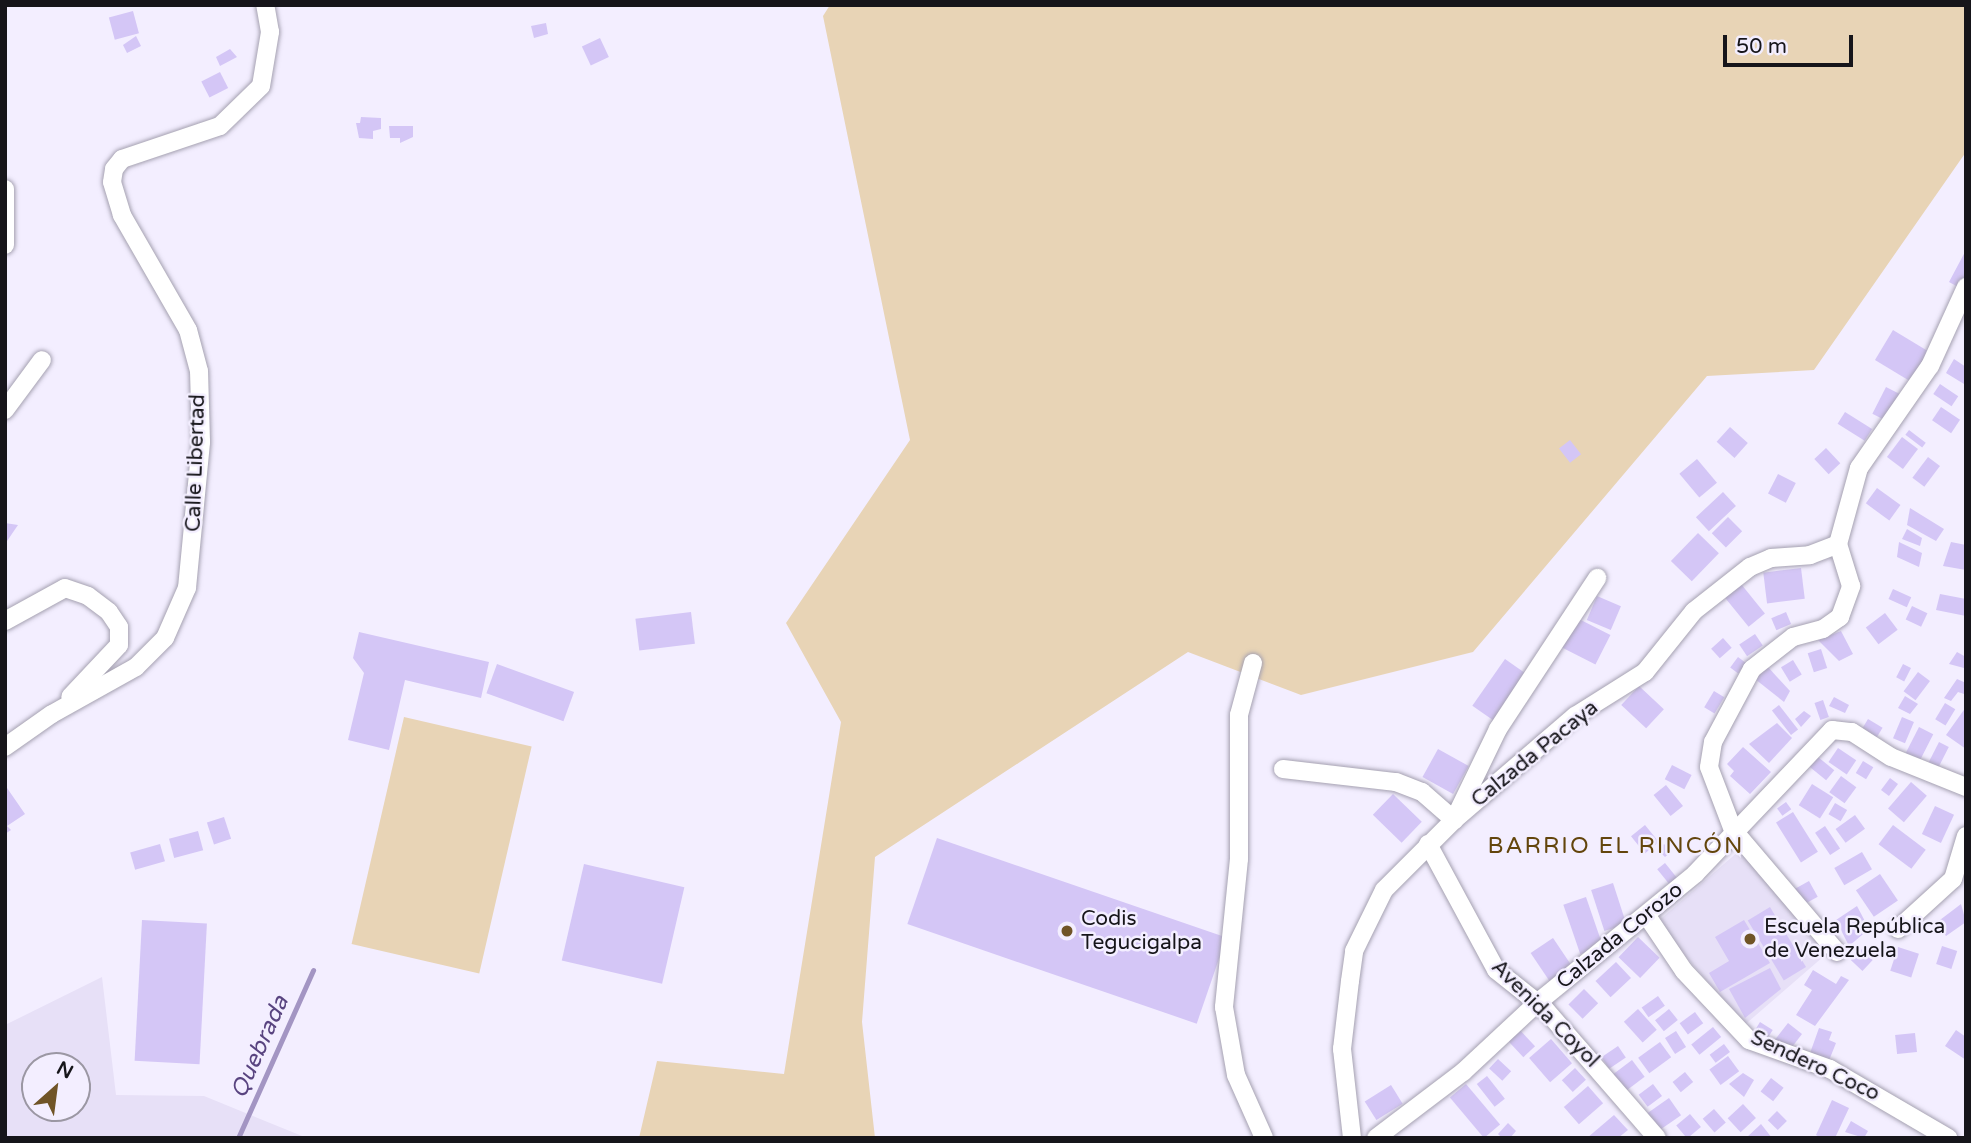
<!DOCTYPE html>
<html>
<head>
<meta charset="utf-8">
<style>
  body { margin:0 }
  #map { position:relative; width:1971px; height:1143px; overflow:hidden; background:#f3eeff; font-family:"Varela Round",sans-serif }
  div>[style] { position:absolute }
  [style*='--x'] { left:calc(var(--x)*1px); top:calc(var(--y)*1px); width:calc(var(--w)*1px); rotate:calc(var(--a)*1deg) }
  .built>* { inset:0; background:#e7e0f7; transform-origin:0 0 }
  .green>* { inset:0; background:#e8d4b6; transform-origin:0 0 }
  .stream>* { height:5px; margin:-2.5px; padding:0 2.5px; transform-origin:2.5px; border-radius:2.5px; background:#a395c3 }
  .building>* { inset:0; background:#d4c6f6; transform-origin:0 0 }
  .roads { filter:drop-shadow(0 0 2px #a5a1b1) drop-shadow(0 0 2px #a5a1b1) }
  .minor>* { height:18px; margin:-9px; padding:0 9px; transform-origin:9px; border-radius:9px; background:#fff }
  .dots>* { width:19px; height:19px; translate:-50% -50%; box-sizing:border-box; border:4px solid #f3eeff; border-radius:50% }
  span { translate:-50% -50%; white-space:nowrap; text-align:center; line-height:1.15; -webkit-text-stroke:5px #f3eeff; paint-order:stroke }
  .street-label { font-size:21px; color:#16151a }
  .poi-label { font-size:21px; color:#16151a }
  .left { translate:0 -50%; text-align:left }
  .neighbourhood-label { font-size:23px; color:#63450c; letter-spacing:2px }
  .water-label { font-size:23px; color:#594480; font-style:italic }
  .frame { position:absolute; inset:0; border:7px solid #16151a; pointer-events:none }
  .north { position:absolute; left:21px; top:1052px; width:70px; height:70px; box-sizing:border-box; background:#f3eeff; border:2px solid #9b97a3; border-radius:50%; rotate:28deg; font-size:19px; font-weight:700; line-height:28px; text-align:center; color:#16151a }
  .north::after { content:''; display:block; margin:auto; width:24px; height:32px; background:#705427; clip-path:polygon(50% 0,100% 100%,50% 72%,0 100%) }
  .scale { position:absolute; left:1723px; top:35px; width:130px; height:32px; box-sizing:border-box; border:4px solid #16151a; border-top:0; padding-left:9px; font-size:21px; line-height:24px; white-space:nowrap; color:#16151a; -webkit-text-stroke:5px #f3eeff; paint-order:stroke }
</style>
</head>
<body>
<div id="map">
  <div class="built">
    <i style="left:1747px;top:844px;width:135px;height:120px;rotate:49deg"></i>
    <i style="clip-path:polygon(evenodd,102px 977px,116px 1095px,204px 1096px,307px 1138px,5px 1138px,5px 1025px,102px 977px,35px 1066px,77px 1066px,77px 1108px,35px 1108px,35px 1066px)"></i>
  </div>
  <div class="green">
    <i style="clip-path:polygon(830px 5px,1966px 5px,1966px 152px,1814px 370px,1707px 376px,1473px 652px,1301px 695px,1188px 652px,875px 857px,862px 1022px,875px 1138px,639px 1138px,657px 1061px,784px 1074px,841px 722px,786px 623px,910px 440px,823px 16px)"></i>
    <i style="left:404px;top:717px;width:131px;height:233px;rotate:13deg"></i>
  </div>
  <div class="stream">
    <i style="--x:238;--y:1138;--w:184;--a:-65.9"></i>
  </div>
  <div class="building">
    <i style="left:133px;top:11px;width:23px;height:25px;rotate:75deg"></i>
    <i style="clip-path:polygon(546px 23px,548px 34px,534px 38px,531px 26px)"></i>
    <i style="clip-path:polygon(136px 36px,141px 46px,127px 53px,123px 45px)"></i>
    <i style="left:600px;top:38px;width:21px;height:20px;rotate:65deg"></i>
    <i style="clip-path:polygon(230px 49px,237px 57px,220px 66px,216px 57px)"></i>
    <i style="left:220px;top:72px;width:18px;height:21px;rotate:63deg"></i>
    <i style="clip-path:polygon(361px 117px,381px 118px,381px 129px,373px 131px,373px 139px,359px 138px,356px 123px,360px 123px)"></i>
    <i style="clip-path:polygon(389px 126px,413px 126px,413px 137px,400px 143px,400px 138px,390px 138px)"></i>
    <i style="clip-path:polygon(1966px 250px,1966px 282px,1962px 289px,1949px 282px)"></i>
    <i style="left:1893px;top:330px;width:43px;height:35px;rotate:31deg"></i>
    <i style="clip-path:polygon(1954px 359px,1966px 367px,1964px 384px,1946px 373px)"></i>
    <i style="left:1940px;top:384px;width:22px;height:12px;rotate:34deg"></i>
    <i style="left:1886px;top:387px;width:16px;height:30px;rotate:27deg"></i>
    <i style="left:1941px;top:407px;width:23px;height:16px;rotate:34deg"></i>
    <i style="left:1845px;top:412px;width:32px;height:14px;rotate:32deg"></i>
    <i style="left:1730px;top:427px;width:24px;height:20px;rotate:42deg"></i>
    <i style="left:1909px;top:430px;width:21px;height:6px;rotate:37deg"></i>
    <i style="left:1902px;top:437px;width:20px;height:25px;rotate:37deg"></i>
    <i style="left:1570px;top:440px;width:18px;height:14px;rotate:52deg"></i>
    <i style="left:1826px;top:448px;width:21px;height:16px;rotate:47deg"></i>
    <i style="left:1928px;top:457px;width:15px;height:26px;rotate:37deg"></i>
    <i style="left:1697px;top:459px;width:31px;height:23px;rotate:50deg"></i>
    <i style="left:1778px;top:474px;width:20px;height:22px;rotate:27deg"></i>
    <i style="left:1877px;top:488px;width:29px;height:19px;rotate:36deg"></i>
    <i style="left:1723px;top:492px;width:19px;height:37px;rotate:47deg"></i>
    <i style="clip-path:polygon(1910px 508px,1944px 529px,1936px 541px,1907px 525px)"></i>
    <i style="left:1728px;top:517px;width:20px;height:23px;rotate:45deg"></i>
    <i style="clip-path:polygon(5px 523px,18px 525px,5px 544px)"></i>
    <i style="clip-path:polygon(1907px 529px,1922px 538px,1920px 546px,1902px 539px)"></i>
    <i style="left:1698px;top:533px;width:29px;height:39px;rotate:44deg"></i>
    <i style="clip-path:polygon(1899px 542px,1922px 553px,1919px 567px,1897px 557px)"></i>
    <i style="clip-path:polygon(1951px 542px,1966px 545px,1966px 570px,1943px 566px)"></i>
    <i style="left:1801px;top:568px;width:31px;height:38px;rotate:83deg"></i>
    <i style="left:1741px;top:584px;width:38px;height:21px;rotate:51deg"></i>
    <i style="left:1893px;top:589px;width:20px;height:11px;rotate:24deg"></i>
    <i style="clip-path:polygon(1940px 594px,1966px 599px,1966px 616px,1936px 610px)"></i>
    <i style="left:1597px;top:596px;width:26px;height:26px;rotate:23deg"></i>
    <i style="left:1912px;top:606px;width:17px;height:15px;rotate:25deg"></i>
    <i style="left:691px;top:612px;width:32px;height:56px;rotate:83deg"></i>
    <i style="left:1786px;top:612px;width:13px;height:16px;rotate:67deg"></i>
    <i style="left:1885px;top:613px;width:21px;height:24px;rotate:53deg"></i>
    <i style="left:1573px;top:616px;width:42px;height:33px;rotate:27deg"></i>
    <i style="clip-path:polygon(1841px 631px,1853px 654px,1839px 661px,1818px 640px)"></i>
    <i style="clip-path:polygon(359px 632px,489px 662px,481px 698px,405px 680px,389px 750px,348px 740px,364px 673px,353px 658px)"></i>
    <i style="left:1755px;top:634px;width:14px;height:19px;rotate:56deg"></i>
    <i style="left:1723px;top:638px;width:13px;height:16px;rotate:48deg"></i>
    <i style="left:1821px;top:649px;width:20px;height:14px;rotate:72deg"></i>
    <i style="clip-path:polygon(1957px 652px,1966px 657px,1964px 668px,1949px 664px)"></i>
    <i style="left:1738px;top:657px;width:10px;height:13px;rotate:37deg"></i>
    <i style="left:1505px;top:659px;width:29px;height:57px;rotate:35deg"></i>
    <i style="left:1793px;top:660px;width:17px;height:14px;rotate:59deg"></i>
    <i style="left:497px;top:664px;width:82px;height:31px;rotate:20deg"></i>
    <i style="left:1903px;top:664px;width:9px;height:15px;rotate:27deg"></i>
    <i style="clip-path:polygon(1767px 666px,1790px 691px,1784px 702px,1755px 679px)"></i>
    <i style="left:1918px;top:672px;width:15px;height:24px;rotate:37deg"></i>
    <i style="clip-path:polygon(1957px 679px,1966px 683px,1964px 694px,1958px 692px,1951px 701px,1944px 698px)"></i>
    <i style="left:1639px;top:686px;width:34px;height:26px;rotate:43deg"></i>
    <i style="left:1714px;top:691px;width:12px;height:19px;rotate:31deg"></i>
    <i style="clip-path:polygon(1905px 696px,1918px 704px,1910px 714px,1898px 708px)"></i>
    <i style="clip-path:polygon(1834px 697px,1849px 705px,1845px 713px,1829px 706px)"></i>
    <i style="left:1823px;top:700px;width:18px;height:9px;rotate:71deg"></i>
    <i style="left:1945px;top:703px;width:12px;height:19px;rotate:31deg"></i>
    <i style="left:1779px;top:705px;width:31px;height:9px;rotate:52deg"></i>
    <i style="clip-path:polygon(1966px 707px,1966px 749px,1946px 735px)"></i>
    <i style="clip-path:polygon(1804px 711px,1811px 716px,1801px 727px,1795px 719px)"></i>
    <i style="left:1902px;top:717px;width:13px;height:23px;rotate:23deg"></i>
    <i style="left:1868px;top:719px;width:17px;height:17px;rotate:31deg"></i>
    <i style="clip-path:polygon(1777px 723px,1792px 738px,1769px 763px,1749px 744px)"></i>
    <i style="left:1919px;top:727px;width:16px;height:34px;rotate:27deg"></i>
    <i style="left:1939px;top:742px;width:11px;height:28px;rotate:27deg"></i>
    <i style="clip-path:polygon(1743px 747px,1771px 772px,1750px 794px,1730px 776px,1734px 771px,1727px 764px)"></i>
    <i style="left:1838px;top:748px;width:22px;height:17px;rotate:34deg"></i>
    <i style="left:1438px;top:749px;width:35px;height:32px;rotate:29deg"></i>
    <i style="left:1818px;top:757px;width:21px;height:13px;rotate:39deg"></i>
    <i style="left:1863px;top:761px;width:12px;height:14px;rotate:31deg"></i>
    <i style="left:1672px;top:765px;width:22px;height:16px;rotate:27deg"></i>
    <i style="left:1841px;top:776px;width:19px;height:20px;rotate:36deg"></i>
    <i style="left:1890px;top:778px;width:10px;height:15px;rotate:37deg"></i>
    <i style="left:1911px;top:782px;width:21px;height:35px;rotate:41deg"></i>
    <i style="left:1812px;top:784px;width:25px;height:25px;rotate:32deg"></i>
    <i style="clip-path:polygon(5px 785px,25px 814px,7px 826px,11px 830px,5px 834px)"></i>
    <i style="left:1666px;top:785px;width:27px;height:16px;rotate:51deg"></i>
    <i style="left:1393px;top:794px;width:40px;height:29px;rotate:44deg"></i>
    <i style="left:1786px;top:802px;width:9px;height:11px;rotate:54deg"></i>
    <i style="left:1835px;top:803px;width:14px;height:13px;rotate:30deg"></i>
    <i style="left:1935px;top:806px;width:21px;height:31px;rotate:25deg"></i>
    <i style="left:1793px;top:812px;width:47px;height:20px;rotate:58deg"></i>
    <i style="left:1855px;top:815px;width:17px;height:24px;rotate:54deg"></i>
    <i style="left:224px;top:817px;width:23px;height:18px;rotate:72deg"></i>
    <i style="left:1645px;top:825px;width:22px;height:18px;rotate:51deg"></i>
    <i style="left:1893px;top:825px;width:41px;height:24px;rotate:37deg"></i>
    <i style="left:1825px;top:826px;width:27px;height:12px;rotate:56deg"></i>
    <i style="left:198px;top:831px;width:20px;height:30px;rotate:75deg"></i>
    <i style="left:937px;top:838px;width:306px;height:91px;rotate:19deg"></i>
    <i style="left:160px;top:844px;width:18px;height:31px;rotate:74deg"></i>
    <i style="clip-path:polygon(1664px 844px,1672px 851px,1665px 857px,1658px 850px)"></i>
    <i style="left:1862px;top:852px;width:20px;height:32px;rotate:60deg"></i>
    <i style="left:1665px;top:863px;width:26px;height:10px;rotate:51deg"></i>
    <i style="left:584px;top:864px;width:103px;height:99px;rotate:13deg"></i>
    <i style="left:1880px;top:874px;width:32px;height:29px;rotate:56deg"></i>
    <i style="left:1809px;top:881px;width:18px;height:19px;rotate:61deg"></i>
    <i style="left:1613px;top:883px;width:43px;height:23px;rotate:72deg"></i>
    <i style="left:1586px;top:897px;width:52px;height:24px;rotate:71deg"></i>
    <i style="clip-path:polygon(1961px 904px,1966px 922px,1946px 936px,1936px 923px)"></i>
    <i style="clip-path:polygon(1857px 906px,1869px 929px,1849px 946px,1836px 920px)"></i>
    <i style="left:1770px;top:907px;width:70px;height:26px;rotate:59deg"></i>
    <i style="left:142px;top:920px;width:65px;height:141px;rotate:3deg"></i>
    <i style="clip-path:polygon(1744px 920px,1770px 963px,1720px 992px,1709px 973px,1729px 961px,1715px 937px)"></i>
    <i style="left:1638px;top:937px;width:30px;height:28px;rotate:44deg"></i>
    <i style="left:1553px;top:938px;width:34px;height:27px;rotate:56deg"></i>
    <i style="left:1942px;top:946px;width:16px;height:19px;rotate:18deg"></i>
    <i style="left:1898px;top:947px;width:22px;height:25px;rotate:18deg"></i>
    <i style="left:1861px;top:949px;width:16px;height:15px;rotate:43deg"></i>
    <i style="left:1616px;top:962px;width:22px;height:28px;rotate:47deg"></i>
    <i style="clip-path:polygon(1770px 968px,1781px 989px,1745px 1018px,1729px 989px)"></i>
    <i style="clip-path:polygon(1813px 970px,1836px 984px,1841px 976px,1849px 980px,1815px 1026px,1796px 1015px,1812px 990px,1804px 985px)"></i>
    <i style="left:1584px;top:989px;width:20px;height:22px;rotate:45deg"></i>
    <i style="left:1658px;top:996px;width:12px;height:20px;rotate:55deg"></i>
    <i style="left:1638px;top:1009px;width:28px;height:19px;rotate:48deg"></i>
    <i style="left:1669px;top:1009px;width:14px;height:18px;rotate:51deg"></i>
    <i style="left:1695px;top:1012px;width:14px;height:19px;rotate:54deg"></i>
    <i style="left:1760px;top:1022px;width:15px;height:17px;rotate:32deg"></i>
    <i style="clip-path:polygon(1788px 1023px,1802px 1034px,1789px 1051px,1770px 1046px)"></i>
    <i style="left:1713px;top:1027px;width:13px;height:28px;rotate:51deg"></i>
    <i style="left:1518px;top:1028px;width:25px;height:16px;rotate:47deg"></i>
    <i style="clip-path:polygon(1819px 1028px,1832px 1032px,1829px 1040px,1836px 1043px,1828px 1063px,1809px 1056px)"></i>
    <i style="clip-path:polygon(1956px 1030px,1966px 1037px,1966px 1060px,1945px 1046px)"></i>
    <i style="left:1676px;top:1031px;width:19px;height:13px;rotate:58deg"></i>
    <i style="left:1915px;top:1033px;width:19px;height:20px;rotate:84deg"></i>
    <i style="left:1551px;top:1039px;width:32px;height:29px;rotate:49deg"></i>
    <i style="left:1660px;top:1042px;width:19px;height:27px;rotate:54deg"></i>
    <i style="left:1724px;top:1044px;width:10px;height:18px;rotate:53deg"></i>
    <i style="left:1618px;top:1046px;width:14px;height:20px;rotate:56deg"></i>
    <i style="left:1728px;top:1056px;width:19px;height:23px;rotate:54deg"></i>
    <i style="left:1498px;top:1059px;width:18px;height:13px;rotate:43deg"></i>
    <i style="left:1632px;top:1060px;width:21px;height:24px;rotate:53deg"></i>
    <i style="left:1575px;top:1068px;width:16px;height:18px;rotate:47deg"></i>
    <i style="left:1685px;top:1072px;width:13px;height:16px;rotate:51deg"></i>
    <i style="clip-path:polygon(1743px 1073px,1754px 1080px,1744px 1097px,1729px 1084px)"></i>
    <i style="left:1487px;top:1076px;width:29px;height:13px;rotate:52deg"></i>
    <i style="left:1771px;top:1078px;width:16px;height:17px;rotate:38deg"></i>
    <i style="left:1466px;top:1084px;width:53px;height:21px;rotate:50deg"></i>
    <i style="left:1653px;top:1084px;width:15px;height:18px;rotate:53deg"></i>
    <i style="left:1391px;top:1085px;width:22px;height:31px;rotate:58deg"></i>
    <i style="left:1588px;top:1086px;width:23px;height:32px;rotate:49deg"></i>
    <i style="left:1669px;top:1098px;width:21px;height:26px;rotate:55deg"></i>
    <i style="clip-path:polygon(1832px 1100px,1849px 1108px,1835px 1138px,1821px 1138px,1816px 1135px)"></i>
    <i style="left:1743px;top:1104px;width:19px;height:21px;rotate:47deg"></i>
    <i style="left:1714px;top:1109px;width:18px;height:15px;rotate:49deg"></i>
    <i style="left:1777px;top:1111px;width:14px;height:13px;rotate:45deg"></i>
    <i style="left:1690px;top:1114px;width:17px;height:18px;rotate:50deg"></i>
    <i style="clip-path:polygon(1614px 1115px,1628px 1130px,1618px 1138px,1587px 1138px)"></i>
    <i style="clip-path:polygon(1851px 1121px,1868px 1131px,1864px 1138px,1845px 1132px)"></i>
    <i style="clip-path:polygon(1508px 1123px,1516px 1131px,1510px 1138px,1502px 1138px,1498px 1134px)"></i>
    <i style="clip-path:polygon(1761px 1124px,1772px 1138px,1746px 1138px)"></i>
  </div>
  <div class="roads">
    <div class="minor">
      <i style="--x:5;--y:189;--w:56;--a:90"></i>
      <i style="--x:5;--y:410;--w:62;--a:-53.5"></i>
      <i style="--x:1838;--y:544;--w:79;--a:-74.6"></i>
      <i style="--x:1859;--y:468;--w:124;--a:-55.2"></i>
      <i style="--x:1930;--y:366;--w:87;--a:-65.5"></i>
      <i style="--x:5;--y:621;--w:68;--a:-28.8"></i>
      <i style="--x:65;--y:588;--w:24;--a:19"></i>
      <i style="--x:88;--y:596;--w:26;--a:37"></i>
      <i style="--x:109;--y:612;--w:18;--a:56"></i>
      <i style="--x:119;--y:627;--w:18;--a:90"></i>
      <i style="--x:119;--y:645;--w:71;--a:133.3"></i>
      <i style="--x:1253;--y:663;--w:54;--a:105.1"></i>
      <i style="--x:1239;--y:715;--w:144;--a:90"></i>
      <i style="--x:1239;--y:859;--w:149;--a:95.8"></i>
      <i style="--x:1224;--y:1007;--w:69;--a:80"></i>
      <i style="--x:1236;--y:1075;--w:69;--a:66"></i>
      <i style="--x:5;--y:747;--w:57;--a:-35.1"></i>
      <i style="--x:52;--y:714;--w:96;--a:-29.2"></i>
      <i style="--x:136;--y:667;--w:41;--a:-45"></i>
      <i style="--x:165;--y:638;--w:55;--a:-66.3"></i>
      <i style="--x:187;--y:588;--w:147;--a:-84.5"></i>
      <i style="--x:201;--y:442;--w:71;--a:-91.6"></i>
      <i style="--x:199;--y:371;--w:42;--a:-105"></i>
      <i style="--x:188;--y:330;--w:133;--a:-119.9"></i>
      <i style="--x:122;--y:215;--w:34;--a:-107"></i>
      <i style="--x:112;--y:182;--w:13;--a:-81"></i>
      <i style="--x:114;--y:169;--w:13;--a:-51"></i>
      <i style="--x:122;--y:159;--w:103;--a:-18.6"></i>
      <i style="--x:220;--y:126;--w:57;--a:-44.3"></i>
      <i style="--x:261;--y:86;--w:55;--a:-80.5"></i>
      <i style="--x:270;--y:32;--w:27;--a:-100"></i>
      <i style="--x:1283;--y:769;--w:114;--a:6.6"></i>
      <i style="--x:1396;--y:782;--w:28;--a:21"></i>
      <i style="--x:1422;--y:792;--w:43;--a:41.2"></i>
      <i style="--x:1454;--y:820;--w:101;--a:-64.2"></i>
      <i style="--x:1498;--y:729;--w:181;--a:-56.7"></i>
      <i style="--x:1428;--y:844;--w:143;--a:61.6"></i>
      <i style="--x:1496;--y:970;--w:61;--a:38.4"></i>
      <i style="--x:1544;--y:1008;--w:172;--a:49"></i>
      <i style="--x:1647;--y:916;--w:66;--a:56.1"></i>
      <i style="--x:1684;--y:971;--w:95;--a:46.7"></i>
      <i style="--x:1749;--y:1040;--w:86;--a:19.7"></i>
      <i style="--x:1830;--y:1069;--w:137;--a:30.3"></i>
      <i style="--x:1898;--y:929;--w:74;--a:-42.3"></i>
      <i style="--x:1953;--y:879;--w:45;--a:-73.2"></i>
      <i style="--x:1837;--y:952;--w:160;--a:-130.4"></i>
      <i style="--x:1733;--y:830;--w:67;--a:-110.9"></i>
      <i style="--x:1709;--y:767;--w:25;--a:-81"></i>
      <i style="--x:1713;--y:742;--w:83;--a:-61.9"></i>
      <i style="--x:1752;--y:669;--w:52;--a:-38"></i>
      <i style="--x:1793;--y:637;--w:31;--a:-15"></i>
      <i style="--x:1823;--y:629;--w:21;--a:-35"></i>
      <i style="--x:1840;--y:617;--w:33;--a:-70"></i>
      <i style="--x:1851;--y:586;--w:44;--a:-107.2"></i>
      <i style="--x:1352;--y:1138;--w:90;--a:-96.4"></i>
      <i style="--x:1342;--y:1049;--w:68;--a:-83.3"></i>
      <i style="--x:1350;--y:981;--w:30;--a:-82"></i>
      <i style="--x:1354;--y:951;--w:68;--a:-63.8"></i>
      <i style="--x:1384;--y:890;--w:99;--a:-45"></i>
      <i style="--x:1454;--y:820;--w:160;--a:-40.7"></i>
      <i style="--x:1575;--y:716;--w:83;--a:-32.2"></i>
      <i style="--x:1645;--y:672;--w:78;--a:-51.2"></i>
      <i style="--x:1694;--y:611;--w:71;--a:-38.2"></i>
      <i style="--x:1750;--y:567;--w:23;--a:-23"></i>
      <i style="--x:1771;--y:558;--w:39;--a:-4"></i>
      <i style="--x:1810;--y:555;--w:30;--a:-21"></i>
      <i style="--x:1376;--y:1138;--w:109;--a:-37.2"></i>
      <i style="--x:1463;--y:1072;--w:101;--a:-43"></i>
      <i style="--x:1537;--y:1003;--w:204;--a:-39.2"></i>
      <i style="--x:1695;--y:874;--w:199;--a:-46.4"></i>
      <i style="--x:1832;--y:730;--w:20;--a:6"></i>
      <i style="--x:1852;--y:732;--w:46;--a:32.7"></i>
      <i style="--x:1891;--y:757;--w:81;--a:21.8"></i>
    </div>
  </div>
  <div class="dots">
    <i style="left:1067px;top:931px;background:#705427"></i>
    <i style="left:1750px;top:939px;background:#705427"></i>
  </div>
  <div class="street-label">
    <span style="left:196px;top:463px;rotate:-88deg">Calle Libertad</span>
    <span style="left:1535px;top:754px;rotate:-39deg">Calzada Pacaya</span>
    <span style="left:1620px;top:936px;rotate:-39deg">Calzada Corozo</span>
    <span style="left:1545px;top:1014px;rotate:45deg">Avenida Coyol</span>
    <span style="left:1815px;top:1066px;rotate:25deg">Sendero Coco</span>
  </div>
  <div class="poi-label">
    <span class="left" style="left:1081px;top:931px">Codis<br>Tegucigalpa</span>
    <span class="left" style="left:1764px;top:939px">Escuela República<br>de Venezuela</span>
  </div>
  <div class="neighbourhood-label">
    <span style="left:1616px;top:846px">BARRIO EL RINCÓN</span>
  </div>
  <div class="water-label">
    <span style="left:260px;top:1047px;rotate:-66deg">Quebrada</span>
  </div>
  <div class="frame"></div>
  <div class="north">N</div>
  <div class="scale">50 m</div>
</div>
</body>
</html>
